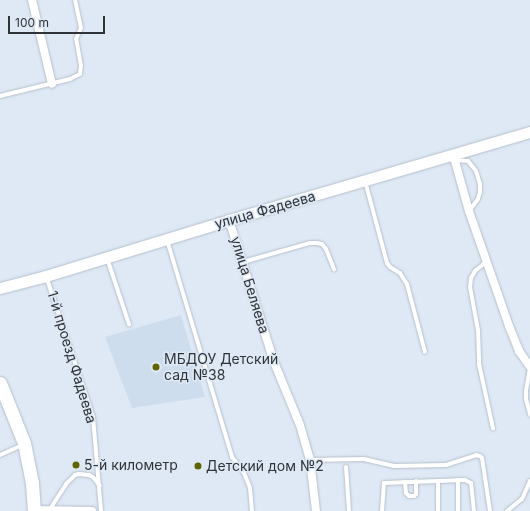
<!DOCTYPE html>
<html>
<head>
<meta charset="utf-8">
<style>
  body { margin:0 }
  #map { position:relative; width:530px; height:511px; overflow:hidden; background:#dee9f5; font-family:Inter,sans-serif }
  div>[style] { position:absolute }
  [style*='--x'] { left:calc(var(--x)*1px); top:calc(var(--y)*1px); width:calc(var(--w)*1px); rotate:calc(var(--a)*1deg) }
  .built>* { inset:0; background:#cdddee }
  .roads { filter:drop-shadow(0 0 1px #b5bfca) drop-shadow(0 0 1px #b5bfca) }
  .service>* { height:4px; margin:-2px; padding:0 2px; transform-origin:2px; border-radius:2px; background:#fff }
  .minor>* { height:8px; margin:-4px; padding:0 4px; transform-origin:4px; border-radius:4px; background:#fff }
  .secondary>* { height:11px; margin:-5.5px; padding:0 5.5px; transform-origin:5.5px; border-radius:5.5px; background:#fff }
  .trunk>* { height:13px; margin:-6.5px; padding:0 6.5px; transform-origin:6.5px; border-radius:6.5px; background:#fff }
  .dots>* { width:11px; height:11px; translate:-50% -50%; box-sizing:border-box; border:2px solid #dee9f5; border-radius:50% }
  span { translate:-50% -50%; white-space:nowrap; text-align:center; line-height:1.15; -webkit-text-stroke:3px #dee9f5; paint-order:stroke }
  .street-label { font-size:14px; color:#2f3337 }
  .poi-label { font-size:14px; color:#2f3337 }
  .left { translate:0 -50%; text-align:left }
  .scale { position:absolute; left:8px; top:16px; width:97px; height:18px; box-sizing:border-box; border:2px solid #2f3337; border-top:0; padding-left:5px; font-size:12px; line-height:14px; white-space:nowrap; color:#2f3337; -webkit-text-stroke:3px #dee9f5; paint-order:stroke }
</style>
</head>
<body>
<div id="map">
  <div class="built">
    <i style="clip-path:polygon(181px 315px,205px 397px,132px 408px,105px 337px)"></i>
  </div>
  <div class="roads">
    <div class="service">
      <i style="--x:0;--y:96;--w:72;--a:-13.7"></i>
      <i style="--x:70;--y:79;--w:11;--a:-27"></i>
      <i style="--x:80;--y:74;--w:8;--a:-83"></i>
      <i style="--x:81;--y:66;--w:27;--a:-100"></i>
      <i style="--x:76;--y:39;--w:12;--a:-66"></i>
      <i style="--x:81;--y:28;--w:29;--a:-102"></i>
      <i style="--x:455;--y:160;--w:13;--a:4"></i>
      <i style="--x:468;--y:161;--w:13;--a:51"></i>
      <i style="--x:476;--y:171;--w:14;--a:73"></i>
      <i style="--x:480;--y:184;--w:8;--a:90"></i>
      <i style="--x:480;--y:192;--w:7;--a:106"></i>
      <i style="--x:478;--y:199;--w:15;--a:127"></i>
      <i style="--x:365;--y:181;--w:85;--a:75"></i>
      <i style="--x:387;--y:263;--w:5;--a:53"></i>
      <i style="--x:390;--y:267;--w:12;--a:31"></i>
      <i style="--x:400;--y:273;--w:13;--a:58"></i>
      <i style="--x:407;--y:284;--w:70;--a:75.2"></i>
      <i style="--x:167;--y:240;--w:227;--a:73.3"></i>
      <i style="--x:232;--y:457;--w:20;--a:53"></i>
      <i style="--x:244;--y:473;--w:16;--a:68"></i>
      <i style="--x:250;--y:488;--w:23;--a:85"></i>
      <i style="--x:107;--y:258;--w:70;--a:71.6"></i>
      <i style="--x:243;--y:262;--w:70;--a:-15.8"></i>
      <i style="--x:310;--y:243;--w:7;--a:0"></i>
      <i style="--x:317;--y:243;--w:5;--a:11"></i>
      <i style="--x:322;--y:244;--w:6;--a:51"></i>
      <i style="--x:326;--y:249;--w:22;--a:68"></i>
      <i style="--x:486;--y:262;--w:14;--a:141"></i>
      <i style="--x:475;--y:271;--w:8;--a:120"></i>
      <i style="--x:471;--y:278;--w:9;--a:96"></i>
      <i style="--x:470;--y:287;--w:44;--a:79.5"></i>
      <i style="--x:478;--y:330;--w:34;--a:88"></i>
      <i style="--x:479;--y:364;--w:66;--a:77.7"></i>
      <i style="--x:46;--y:276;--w:149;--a:71.6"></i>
      <i style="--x:93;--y:417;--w:94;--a:85.1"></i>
      <i style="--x:530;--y:368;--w:22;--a:100"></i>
      <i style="--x:526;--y:390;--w:9;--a:90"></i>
      <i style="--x:526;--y:399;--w:16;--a:75"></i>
      <i style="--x:0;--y:455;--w:24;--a:-24"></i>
      <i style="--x:310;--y:460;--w:54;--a:-1.1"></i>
      <i style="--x:364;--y:459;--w:31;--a:13"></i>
      <i style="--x:394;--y:466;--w:52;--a:-1.1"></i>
      <i style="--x:446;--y:465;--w:32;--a:-18"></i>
      <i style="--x:476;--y:455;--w:4;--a:14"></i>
      <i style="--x:480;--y:456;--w:3;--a:45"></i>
      <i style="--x:482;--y:458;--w:54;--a:81.4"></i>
      <i style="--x:346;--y:467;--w:44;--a:86.1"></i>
      <i style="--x:405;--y:482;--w:11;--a:85"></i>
      <i style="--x:406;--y:493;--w:4;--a:45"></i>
      <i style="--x:409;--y:496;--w:5;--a:0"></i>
      <i style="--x:414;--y:496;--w:3;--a:-45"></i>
      <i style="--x:416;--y:494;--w:13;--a:-90"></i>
      <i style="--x:50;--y:509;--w:30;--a:-57"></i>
      <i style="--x:66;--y:484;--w:13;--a:-45"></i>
      <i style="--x:75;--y:475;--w:4;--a:-14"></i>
      <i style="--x:79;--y:474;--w:10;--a:6"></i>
      <i style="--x:89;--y:475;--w:4;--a:27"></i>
      <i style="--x:93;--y:477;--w:11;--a:52"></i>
      <i style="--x:382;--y:511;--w:28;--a:-86"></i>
      <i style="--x:384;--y:483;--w:81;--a:-2.1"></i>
      <i style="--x:465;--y:480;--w:7;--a:27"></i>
      <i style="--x:471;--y:483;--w:28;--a:84"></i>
      <i style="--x:438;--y:511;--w:30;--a:-90"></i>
      <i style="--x:458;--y:511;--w:31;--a:-90"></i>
      <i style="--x:507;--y:511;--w:19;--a:-39"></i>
      <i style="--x:522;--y:499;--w:20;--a:-66"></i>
    </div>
    <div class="minor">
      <i style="--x:32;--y:0;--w:86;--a:76.6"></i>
      <i style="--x:453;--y:154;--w:59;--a:74.3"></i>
      <i style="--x:469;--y:211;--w:122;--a:70.8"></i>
      <i style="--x:509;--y:326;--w:27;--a:68"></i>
      <i style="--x:519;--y:351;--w:19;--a:55"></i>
      <i style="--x:229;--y:220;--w:149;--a:72.4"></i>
      <i style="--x:274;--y:362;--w:68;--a:67.6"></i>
      <i style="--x:300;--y:425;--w:36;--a:74"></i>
      <i style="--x:310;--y:460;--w:51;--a:83.3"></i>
      <i style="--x:34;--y:510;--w:58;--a:1"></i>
    </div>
    <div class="secondary">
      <i style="--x:0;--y:288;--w:48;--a:-14.6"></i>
      <i style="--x:46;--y:276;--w:191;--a:-17"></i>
      <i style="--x:229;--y:220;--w:314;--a:-16.3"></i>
    </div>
    <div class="trunk">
      <i style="--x:0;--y:383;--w:65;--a:68.2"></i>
      <i style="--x:24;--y:443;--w:41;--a:78.7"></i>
      <i style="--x:32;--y:483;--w:28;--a:86"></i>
    </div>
  </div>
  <div class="dots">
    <i style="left:156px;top:367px;background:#5f6300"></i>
    <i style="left:76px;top:465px;background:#5f6300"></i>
    <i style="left:198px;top:466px;background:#5f6300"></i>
  </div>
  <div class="street-label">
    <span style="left:265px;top:210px;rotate:-16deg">улица Фадеева</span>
    <span style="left:250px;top:285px;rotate:73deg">улица Беляева</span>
    <span style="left:72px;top:357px;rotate:73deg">1-й проезд Фадеева</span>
  </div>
  <div class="poi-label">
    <span class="left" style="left:164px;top:367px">МБДОУ Детский<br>сад №38</span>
    <span class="left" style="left:84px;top:465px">5-й километр</span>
    <span class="left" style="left:206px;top:466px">Детский дом №2</span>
  </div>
  <div class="scale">100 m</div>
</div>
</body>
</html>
